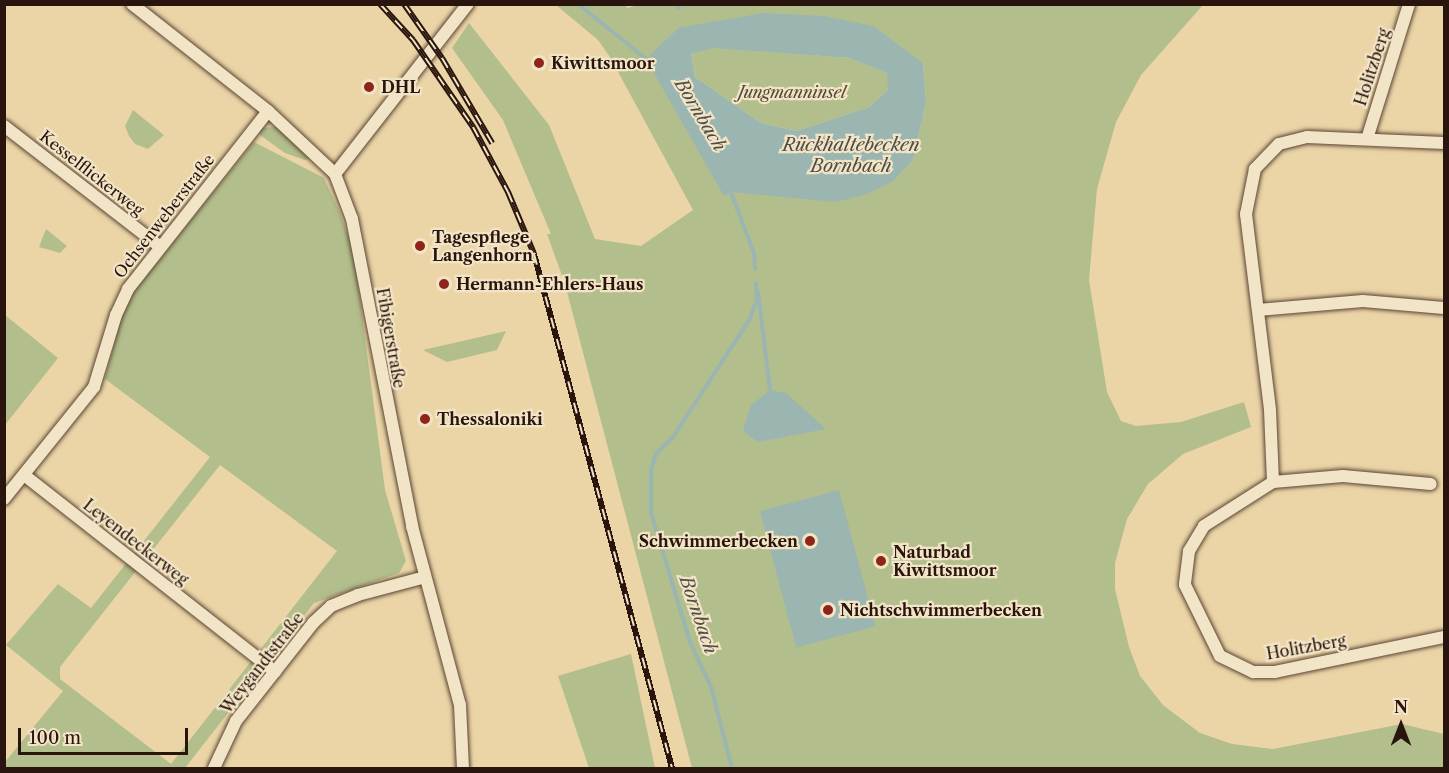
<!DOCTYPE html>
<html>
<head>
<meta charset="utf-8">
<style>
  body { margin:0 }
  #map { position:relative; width:1449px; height:773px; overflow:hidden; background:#ebd5a7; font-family:"Libre Caslon Text",serif }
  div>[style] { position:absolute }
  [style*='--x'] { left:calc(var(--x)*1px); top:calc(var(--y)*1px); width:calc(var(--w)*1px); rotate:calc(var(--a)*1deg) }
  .green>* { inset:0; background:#b2be8b }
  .water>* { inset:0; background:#9bb6b1; transform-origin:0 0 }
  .stream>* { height:4px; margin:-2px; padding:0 2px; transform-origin:2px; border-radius:2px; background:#9bb6b1 }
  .roads { filter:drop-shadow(0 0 2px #5a4534) drop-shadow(0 0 2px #5a4534) }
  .street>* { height:12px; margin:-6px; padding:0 6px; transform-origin:6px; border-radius:6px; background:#f2e4c6 }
  .rail>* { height:6px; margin-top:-3px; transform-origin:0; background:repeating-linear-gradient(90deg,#f2e4c6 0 11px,#29150d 0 22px); box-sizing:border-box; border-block:2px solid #29150d }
  .dots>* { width:16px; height:16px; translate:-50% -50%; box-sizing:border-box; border:3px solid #f2e4c6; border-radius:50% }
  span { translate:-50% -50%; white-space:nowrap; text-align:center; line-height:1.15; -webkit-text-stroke:4.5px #f2e4c6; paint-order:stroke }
  .poi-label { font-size:16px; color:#29150d; font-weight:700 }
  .left { translate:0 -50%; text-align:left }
  .right { translate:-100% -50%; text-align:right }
  .street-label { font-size:16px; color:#29150d }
  .park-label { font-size:16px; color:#524833; font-style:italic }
  .water-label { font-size:18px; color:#514d46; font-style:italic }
  .frame { position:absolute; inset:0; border:6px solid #29150d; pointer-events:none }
  .north { position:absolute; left:1371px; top:695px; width:60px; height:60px; -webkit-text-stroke:4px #f2e4c6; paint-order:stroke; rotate:0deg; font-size:16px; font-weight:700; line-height:24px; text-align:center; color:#29150d }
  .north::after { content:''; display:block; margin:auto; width:21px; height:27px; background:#29150d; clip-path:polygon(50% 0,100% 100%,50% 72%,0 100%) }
  .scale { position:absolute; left:18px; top:728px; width:170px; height:27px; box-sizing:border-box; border:3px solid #29150d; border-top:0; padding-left:8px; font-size:18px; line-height:21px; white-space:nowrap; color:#29150d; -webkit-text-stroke:4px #f2e4c6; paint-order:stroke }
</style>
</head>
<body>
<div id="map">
  <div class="green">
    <i style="clip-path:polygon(evenodd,623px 4px,628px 8px,640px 4px,1203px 5px,1141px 75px,1116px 122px,1097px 189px,1089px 280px,1107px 392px,1121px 421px,1136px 426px,1181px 422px,1244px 402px,1251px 427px,1183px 454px,1148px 484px,1127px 519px,1115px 563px,1115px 589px,1129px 647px,1140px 676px,1163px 705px,1200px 733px,1232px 744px,1273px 749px,1402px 724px,1444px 734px,1444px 768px,692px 768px,565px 284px,547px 234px,551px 234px,503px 120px,452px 48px,469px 23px,549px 125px,595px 239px,641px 246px,693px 210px,610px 57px,598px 40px,556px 5px,623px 4px,678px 28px,923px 63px,926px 102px,913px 160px,894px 181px,731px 192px,647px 60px,678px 28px)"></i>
    <i style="clip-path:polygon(713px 47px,849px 58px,888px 73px,888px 90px,869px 107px,797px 131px,761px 123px,695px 77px,691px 54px)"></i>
    <i style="clip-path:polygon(133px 110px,164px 135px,148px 149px,135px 144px,129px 136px,125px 126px)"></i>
    <i style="clip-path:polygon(275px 127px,287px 134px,311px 158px,305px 160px,285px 153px,260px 135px,260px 128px)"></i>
    <i style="clip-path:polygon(evenodd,254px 142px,324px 178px,341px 215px,354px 254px,385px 490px,406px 561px,399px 573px,314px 603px,185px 768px,5px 768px,5px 762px,63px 691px,6px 645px,58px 584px,91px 608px,210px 457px,105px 379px,125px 302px,254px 142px,220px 465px,337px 551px,171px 764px,60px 679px,60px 667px,220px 465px)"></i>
    <i style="clip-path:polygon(46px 229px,67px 246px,60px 253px,39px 247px)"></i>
    <i style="clip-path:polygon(5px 315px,58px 358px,5px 425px)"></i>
    <i style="clip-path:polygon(506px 331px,497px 350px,447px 362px,423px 350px)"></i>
    <i style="clip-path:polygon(631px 654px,655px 768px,589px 768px,558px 676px)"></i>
  </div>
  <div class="water">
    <i style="clip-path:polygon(evenodd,763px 13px,824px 16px,873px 26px,923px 63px,926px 102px,913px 160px,894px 181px,867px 194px,836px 202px,731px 192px,724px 196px,646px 59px,678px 28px,763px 13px,713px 48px,849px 58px,887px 73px,888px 90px,869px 107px,797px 131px,761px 123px,695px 77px,691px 54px,713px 48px)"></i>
    <i style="clip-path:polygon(770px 390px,786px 393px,826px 429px,758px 442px,743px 431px,751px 405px)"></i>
    <i style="left:839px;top:490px;width:141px;height:82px;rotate:75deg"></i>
  </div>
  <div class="stream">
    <i style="--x:578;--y:4;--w:92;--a:38.9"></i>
    <i style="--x:678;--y:8;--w:4;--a:-63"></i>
    <i style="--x:730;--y:190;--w:67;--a:69.1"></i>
    <i style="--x:754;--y:253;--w:16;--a:86"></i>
    <i style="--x:758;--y:292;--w:99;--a:83"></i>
    <i style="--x:732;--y:768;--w:84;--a:-104.5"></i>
    <i style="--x:711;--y:687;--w:50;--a:-115"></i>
    <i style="--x:690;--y:642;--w:135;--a:-106.8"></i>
    <i style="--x:651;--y:513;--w:43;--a:-90"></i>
    <i style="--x:651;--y:470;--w:17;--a:-73"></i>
    <i style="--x:656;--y:454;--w:24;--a:-45"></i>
    <i style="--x:673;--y:437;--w:141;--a:-56.9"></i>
    <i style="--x:750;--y:319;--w:20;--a:-70"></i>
    <i style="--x:757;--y:300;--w:17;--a:-93"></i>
  </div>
  <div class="roads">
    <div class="street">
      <i style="--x:132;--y:4;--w:173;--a:38.2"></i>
      <i style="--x:268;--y:111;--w:92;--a:43.2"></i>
      <i style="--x:335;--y:174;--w:48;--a:69.3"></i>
      <i style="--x:352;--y:219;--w:313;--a:78.9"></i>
      <i style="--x:412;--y:526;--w:185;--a:75"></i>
      <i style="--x:460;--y:705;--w:63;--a:87.3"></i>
      <i style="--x:4;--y:126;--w:195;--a:37.7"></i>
      <i style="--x:1367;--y:139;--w:141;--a:-72.7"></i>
      <i style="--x:1444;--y:143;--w:137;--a:-177.5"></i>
      <i style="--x:1307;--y:137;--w:29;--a:166"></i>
      <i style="--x:1279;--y:144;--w:35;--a:134"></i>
      <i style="--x:1255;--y:169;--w:46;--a:101.3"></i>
      <i style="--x:1246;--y:214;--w:197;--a:83"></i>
      <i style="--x:1270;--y:410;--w:72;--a:87.6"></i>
      <i style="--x:1273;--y:482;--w:82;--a:147.5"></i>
      <i style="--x:1204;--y:526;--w:29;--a:121"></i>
      <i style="--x:1189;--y:551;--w:34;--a:97"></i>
      <i style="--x:1185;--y:585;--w:79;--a:63.8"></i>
      <i style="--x:1220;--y:656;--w:37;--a:26"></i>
      <i style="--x:1253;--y:672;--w:22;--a:0"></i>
      <i style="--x:1275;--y:672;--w:173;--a:-11.7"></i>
      <i style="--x:335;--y:174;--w:216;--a:-52"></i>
      <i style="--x:1258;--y:310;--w:105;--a:-4.9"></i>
      <i style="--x:1363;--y:301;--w:81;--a:4.9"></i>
      <i style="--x:24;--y:475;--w:319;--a:38.1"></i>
      <i style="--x:1273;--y:482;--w:70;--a:-4.9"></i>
      <i style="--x:1343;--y:476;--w:88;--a:5.2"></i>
      <i style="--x:4;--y:499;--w:144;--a:-51.2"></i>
      <i style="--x:94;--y:387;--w:75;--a:-73"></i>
      <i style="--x:116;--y:315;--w:29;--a:-65"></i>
      <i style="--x:128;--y:289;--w:226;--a:-51.8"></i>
      <i style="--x:214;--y:768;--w:52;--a:-64.9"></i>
      <i style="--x:236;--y:721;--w:125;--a:-51.8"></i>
      <i style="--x:313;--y:623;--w:25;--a:-43"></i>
      <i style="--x:331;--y:606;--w:29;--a:-22"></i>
      <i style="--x:358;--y:595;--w:69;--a:-15"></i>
    </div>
  </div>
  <div class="rail">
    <i style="--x:380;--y:4;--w:49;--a:47.5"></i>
    <i style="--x:413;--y:40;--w:106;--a:55.4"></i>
    <i style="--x:473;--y:127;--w:74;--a:61.7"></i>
    <i style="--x:508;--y:192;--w:67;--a:67.2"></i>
    <i style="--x:534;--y:254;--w:532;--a:74.97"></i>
    <i style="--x:404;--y:4;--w:66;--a:54.9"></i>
    <i style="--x:442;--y:58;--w:99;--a:59.5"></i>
  </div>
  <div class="dots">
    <i style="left:539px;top:63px;background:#8f2418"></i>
    <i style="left:369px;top:87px;background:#8f2418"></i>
    <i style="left:420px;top:246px;background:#8f2418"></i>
    <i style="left:444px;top:284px;background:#8f2418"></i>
    <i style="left:425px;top:419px;background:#8f2418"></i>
    <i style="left:810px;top:541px;background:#8f2418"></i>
    <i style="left:881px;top:561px;background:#8f2418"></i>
    <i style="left:828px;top:610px;background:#8f2418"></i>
  </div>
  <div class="poi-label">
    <span class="left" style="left:551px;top:63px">Kiwittsmoor</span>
    <span class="left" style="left:381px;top:87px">DHL</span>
    <span class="left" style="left:432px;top:246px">Tagespflege<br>Langenhorn</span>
    <span class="left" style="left:456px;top:284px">Hermann-Ehlers-Haus</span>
    <span class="left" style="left:437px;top:419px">Thessaloniki</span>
    <span class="right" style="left:798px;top:541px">Schwimmerbecken</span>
    <span class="left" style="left:893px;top:561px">Naturbad<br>Kiwittsmoor</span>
    <span class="left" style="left:840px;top:610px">Nichtschwimmerbecken</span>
  </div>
  <div class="street-label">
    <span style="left:1372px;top:67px;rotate:-72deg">Holitzberg</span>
    <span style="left:92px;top:173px;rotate:38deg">Kesselflickerweg</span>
    <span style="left:164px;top:216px;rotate:-52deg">Ochsenweberstraße</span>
    <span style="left:391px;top:338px;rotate:80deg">Fibigerstraße</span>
    <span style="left:136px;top:542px;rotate:38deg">Leyendeckerweg</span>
    <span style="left:1306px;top:647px;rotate:-10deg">Holitzberg</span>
    <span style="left:262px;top:663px;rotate:-52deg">Weygandtstraße</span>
  </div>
  <div class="park-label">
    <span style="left:792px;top:92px">Jungmanninsel</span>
  </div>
  <div class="water-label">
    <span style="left:700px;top:115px;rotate:59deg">Bornbach</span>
    <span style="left:851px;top:156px">Rückhaltebecken<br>Bornbach</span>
    <span style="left:698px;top:615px;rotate:71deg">Bornbach</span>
  </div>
  <div class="frame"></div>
  <div class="north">N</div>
  <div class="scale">100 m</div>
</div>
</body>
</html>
